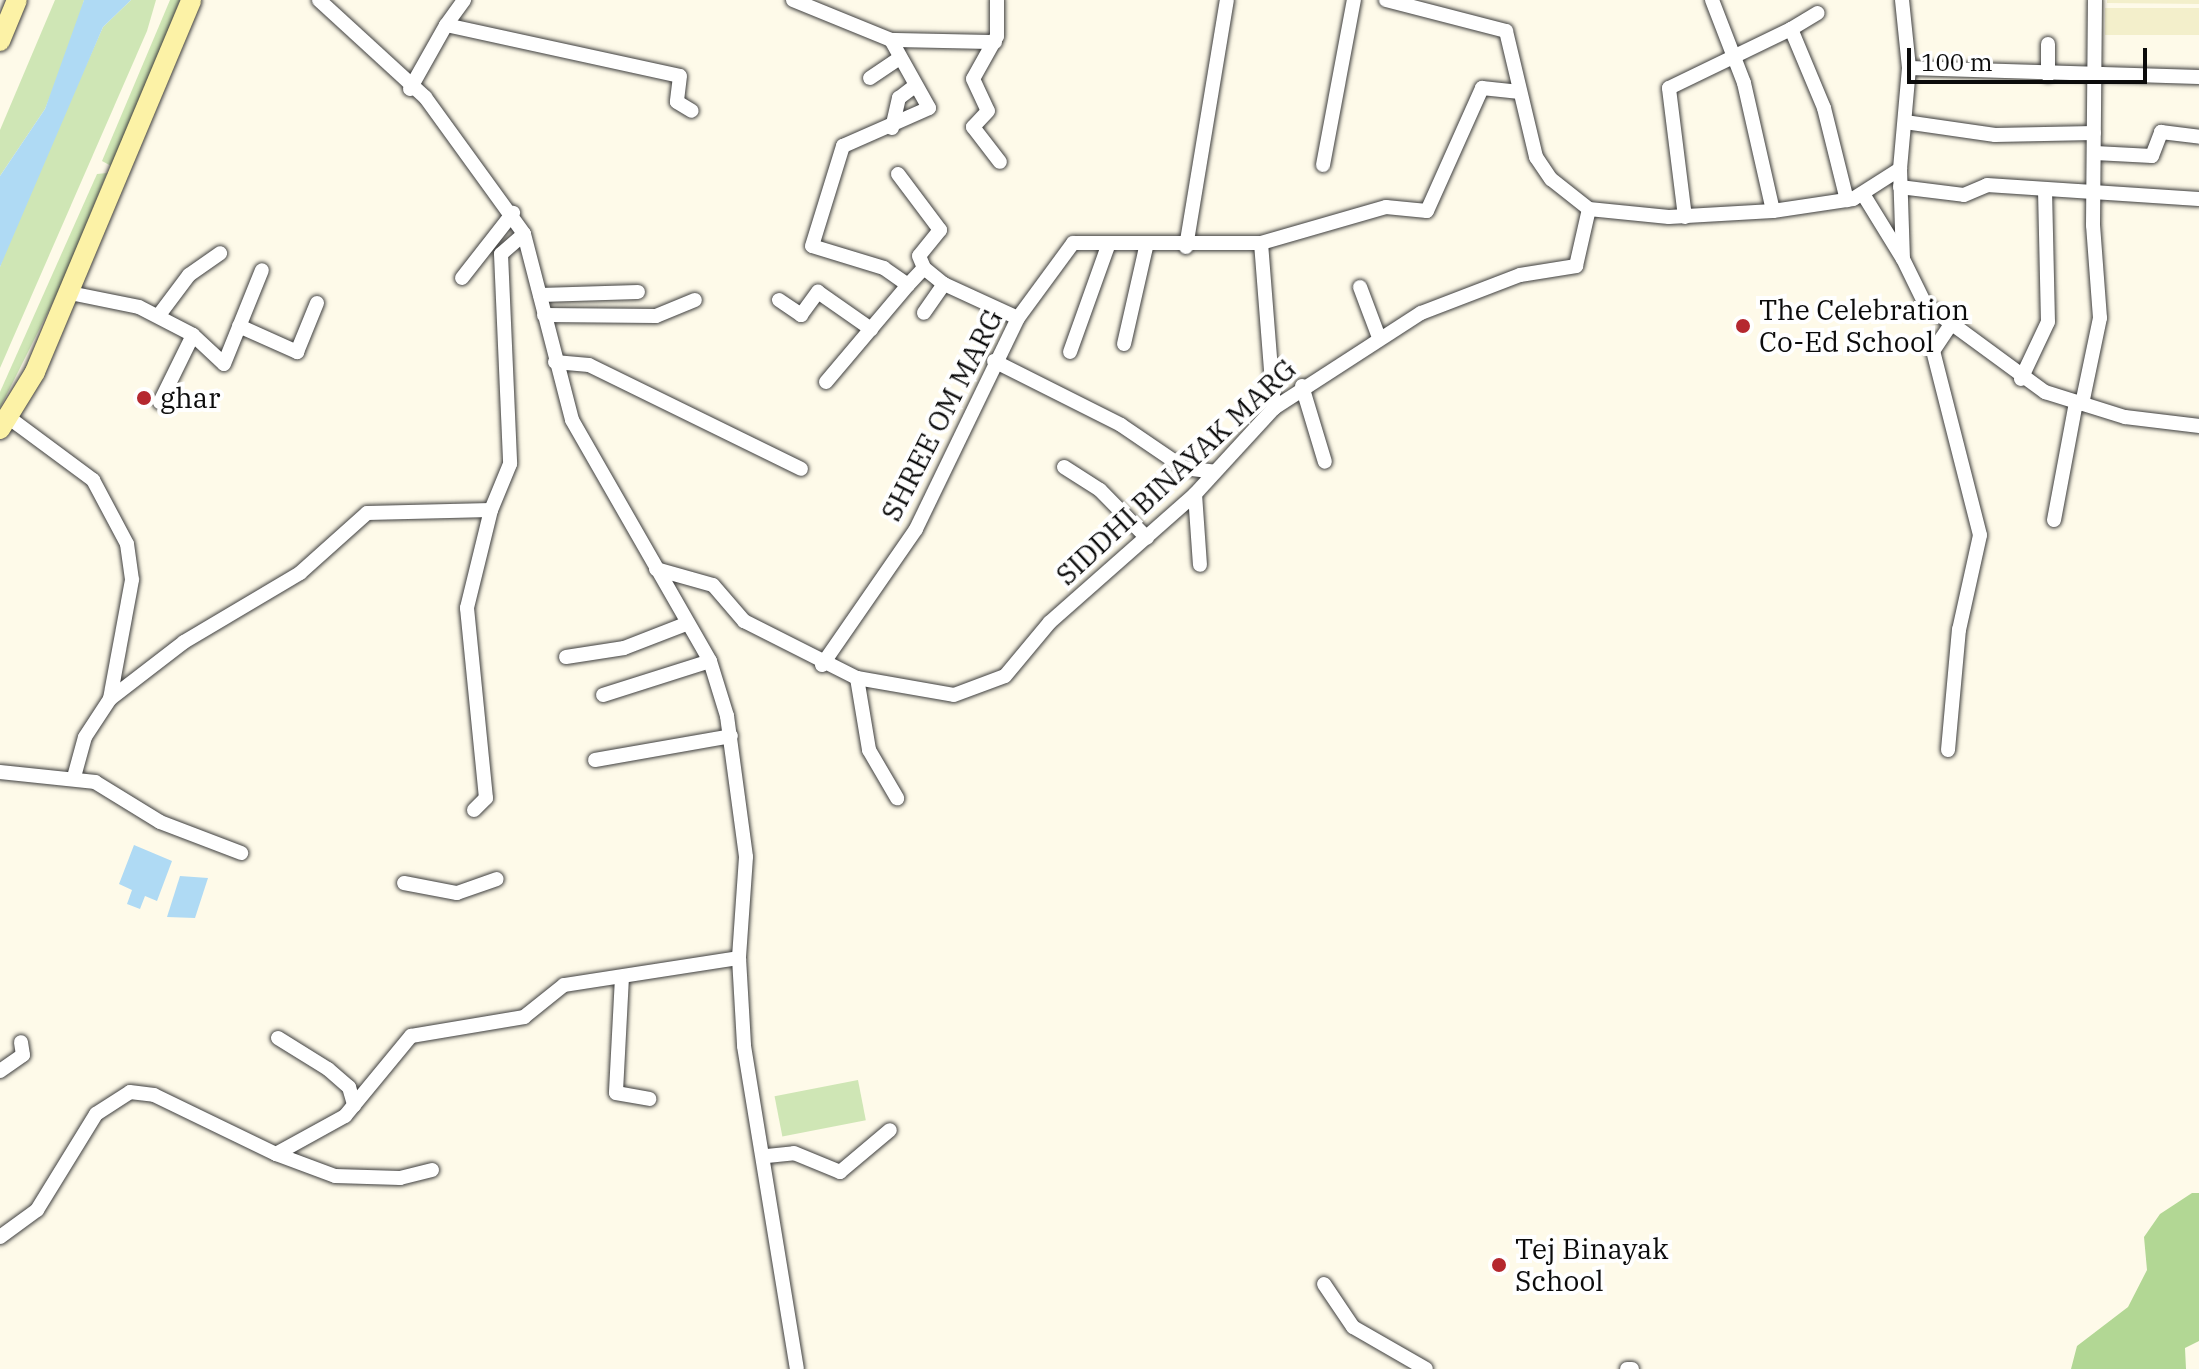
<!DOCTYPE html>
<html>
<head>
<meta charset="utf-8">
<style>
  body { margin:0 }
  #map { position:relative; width:2199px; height:1369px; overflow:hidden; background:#fefae9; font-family:"IBM Plex Serif",serif }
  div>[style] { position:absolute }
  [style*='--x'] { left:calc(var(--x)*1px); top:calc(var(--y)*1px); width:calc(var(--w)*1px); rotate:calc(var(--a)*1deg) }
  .farmland>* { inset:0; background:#f3efcb; transform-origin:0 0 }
  .green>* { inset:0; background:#cfe6b5; transform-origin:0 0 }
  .forest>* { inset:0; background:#b2d794 }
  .water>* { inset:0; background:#afdaf4 }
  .roads { filter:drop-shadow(0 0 2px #3e3e3e) drop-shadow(0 0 2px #3e3e3e) }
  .minor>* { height:14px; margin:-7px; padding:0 7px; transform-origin:7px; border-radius:7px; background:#fff }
  .secondary>* { height:20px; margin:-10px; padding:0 10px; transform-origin:10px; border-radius:10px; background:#fcf2a6 }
  .dots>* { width:22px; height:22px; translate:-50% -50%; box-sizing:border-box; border:4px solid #fff; border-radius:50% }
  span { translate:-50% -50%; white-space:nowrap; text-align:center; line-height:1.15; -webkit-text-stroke:8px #fff; paint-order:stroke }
  .poi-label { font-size:28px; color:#0b0b0b }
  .left { translate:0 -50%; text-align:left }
  .street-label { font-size:28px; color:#0b0b0b }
  .scale { position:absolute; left:1907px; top:48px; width:240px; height:36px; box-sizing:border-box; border:4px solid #0b0b0b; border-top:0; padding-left:10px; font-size:24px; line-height:28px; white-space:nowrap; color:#0b0b0b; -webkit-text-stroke:6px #fff; paint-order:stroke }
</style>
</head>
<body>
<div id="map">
  <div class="farmland">
    <i style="clip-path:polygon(2107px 0,2199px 0,2199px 4px,2107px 3px)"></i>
    <i style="left:2199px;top:8px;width:27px;height:94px;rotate:90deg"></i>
  </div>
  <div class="green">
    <i style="clip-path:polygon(55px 0,84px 0,75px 35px,45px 109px,0 176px,0 130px)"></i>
    <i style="clip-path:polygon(131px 0,156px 0,147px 31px,0 368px,0 267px,9px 238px,103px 27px)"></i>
    <i style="clip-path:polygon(170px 0,180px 0,113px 167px,102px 161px)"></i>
    <i style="clip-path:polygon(107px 173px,61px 286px,0 408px,0 392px,97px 174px)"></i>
    <i style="left:858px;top:1080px;width:41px;height:85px;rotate:79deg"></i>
  </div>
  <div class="forest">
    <i style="clip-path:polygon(2192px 1193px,2199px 1193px,2199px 1341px,2185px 1348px,2186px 1369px,2071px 1369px,2077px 1346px,2128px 1307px,2147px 1270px,2144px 1237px,2160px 1214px)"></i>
  </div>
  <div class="water">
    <i style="clip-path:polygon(84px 0,131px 0,103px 27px,0 267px,0 176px,45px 109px)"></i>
    <i style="clip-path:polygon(134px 845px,172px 861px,157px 901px,145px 896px,140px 909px,127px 904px,132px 890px,119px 884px)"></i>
    <i style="clip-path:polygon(180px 876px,208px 878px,195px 918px,167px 917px)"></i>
  </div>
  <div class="roads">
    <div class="minor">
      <i style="--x:319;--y:0;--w:144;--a:42.5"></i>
      <i style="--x:425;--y:97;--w:169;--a:54.1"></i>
      <i style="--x:524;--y:234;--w:30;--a:139"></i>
      <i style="--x:501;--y:254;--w:210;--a:87.5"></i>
      <i style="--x:510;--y:464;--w:50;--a:112.4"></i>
      <i style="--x:491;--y:510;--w:101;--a:103.8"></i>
      <i style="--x:467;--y:608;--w:191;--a:84.3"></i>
      <i style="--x:486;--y:798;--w:17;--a:135"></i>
      <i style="--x:793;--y:0;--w:106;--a:22.2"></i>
      <i style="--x:997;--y:0;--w:36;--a:90"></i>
      <i style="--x:997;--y:36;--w:49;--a:119.2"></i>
      <i style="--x:973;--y:79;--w:35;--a:65"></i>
      <i style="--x:988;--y:111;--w:22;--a:133"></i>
      <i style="--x:973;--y:127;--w:44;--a:52.4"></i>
      <i style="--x:1386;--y:0;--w:124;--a:14.5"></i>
      <i style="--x:1506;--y:31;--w:130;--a:76.6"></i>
      <i style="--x:1536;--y:157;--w:27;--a:56"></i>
      <i style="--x:1551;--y:179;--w:48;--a:38.3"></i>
      <i style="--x:1589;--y:209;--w:80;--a:5.7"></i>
      <i style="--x:1669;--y:217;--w:104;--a:-3.3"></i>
      <i style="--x:1773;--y:211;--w:81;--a:-8.5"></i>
      <i style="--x:1853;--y:199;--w:56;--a:-32.6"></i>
      <i style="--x:1712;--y:0;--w:89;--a:68.9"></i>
      <i style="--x:1744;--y:83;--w:131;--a:77.2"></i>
      <i style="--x:1902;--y:0;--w:68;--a:84.1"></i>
      <i style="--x:1909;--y:68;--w:101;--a:95.1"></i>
      <i style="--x:1900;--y:169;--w:90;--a:88.1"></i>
      <i style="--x:1903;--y:259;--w:50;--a:63.9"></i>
      <i style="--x:1925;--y:304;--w:149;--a:36.3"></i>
      <i style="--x:2045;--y:392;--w:84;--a:17.4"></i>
      <i style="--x:2125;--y:417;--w:75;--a:6.9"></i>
      <i style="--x:446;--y:25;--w:31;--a:-54"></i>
      <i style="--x:1791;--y:29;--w:31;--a:-31"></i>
      <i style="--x:2048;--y:44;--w:31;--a:90"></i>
      <i style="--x:1909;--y:68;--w:290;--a:1.8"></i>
      <i style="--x:870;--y:78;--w:34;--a:-34"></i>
      <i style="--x:410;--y:89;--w:73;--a:-60.6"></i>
      <i style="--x:446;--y:25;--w:239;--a:12.3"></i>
      <i style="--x:680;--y:76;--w:26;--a:97"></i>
      <i style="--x:677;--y:102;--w:17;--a:31"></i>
      <i style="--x:1905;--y:122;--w:91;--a:8.2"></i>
      <i style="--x:1995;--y:135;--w:99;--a:-1.2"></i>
      <i style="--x:892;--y:128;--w:31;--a:-77"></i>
      <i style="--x:899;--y:98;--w:20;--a:-37"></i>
      <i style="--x:2095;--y:153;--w:57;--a:3"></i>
      <i style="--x:2152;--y:156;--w:26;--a:-69"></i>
      <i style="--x:2161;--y:132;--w:38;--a:7"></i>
      <i style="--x:1323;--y:165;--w:168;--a:-79.4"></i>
      <i style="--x:898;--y:174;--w:70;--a:53.1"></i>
      <i style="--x:940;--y:230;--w:33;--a:129"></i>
      <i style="--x:919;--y:256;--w:13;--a:67"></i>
      <i style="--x:1900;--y:187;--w:64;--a:7.1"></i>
      <i style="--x:1964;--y:195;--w:25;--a:-23"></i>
      <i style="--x:1987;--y:185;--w:212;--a:3.8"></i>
      <i style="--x:1863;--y:194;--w:76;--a:58.4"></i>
      <i style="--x:1685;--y:217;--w:130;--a:-97.1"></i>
      <i style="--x:1669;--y:88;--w:136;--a:-25.8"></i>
      <i style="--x:1791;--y:29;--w:86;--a:67.3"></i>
      <i style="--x:1824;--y:108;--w:95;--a:76"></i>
      <i style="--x:524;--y:234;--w:192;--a:75.5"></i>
      <i style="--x:572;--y:420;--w:278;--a:60.2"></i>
      <i style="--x:710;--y:661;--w:58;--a:72.8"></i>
      <i style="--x:727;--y:716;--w:142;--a:82.3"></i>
      <i style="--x:746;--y:857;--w:101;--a:94"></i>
      <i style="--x:739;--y:958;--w:88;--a:86.7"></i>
      <i style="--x:744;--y:1046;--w:327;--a:80.7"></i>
      <i style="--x:1261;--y:243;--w:166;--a:85.5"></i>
      <i style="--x:1186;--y:247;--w:250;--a:-80.6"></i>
      <i style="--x:462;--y:278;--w:83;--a:-51.9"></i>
      <i style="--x:944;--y:284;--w:81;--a:24.7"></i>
      <i style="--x:908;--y:285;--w:23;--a:-47"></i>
      <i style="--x:924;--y:268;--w:26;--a:39"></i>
      <i style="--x:944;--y:284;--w:35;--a:125"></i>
      <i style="--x:1360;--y:287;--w:51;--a:69.4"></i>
      <i style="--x:70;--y:293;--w:70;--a:11.5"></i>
      <i style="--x:139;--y:307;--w:61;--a:27.4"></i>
      <i style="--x:193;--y:335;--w:75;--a:116.2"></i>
      <i style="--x:540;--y:295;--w:98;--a:-1.8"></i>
      <i style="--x:779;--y:300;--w:27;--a:34"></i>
      <i style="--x:801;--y:315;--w:29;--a:-54"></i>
      <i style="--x:818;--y:292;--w:65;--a:34.9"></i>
      <i style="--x:159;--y:315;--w:50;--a:-53.1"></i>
      <i style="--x:189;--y:275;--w:38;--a:-35"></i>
      <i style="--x:544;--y:315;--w:112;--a:0.5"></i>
      <i style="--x:656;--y:316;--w:42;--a:-22.3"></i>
      <i style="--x:239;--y:326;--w:64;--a:24.1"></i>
      <i style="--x:297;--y:352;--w:53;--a:-67.8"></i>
      <i style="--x:193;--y:335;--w:42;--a:43.1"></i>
      <i style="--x:224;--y:364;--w:101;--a:-68"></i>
      <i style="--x:1124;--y:344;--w:99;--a:-77.2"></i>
      <i style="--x:1070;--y:352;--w:113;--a:-70.3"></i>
      <i style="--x:994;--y:361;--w:142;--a:26.7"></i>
      <i style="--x:1121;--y:425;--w:76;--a:34.3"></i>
      <i style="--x:1184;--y:468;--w:31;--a:7"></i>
      <i style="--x:555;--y:362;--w:34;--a:5"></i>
      <i style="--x:589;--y:365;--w:236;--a:26.1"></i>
      <i style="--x:2021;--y:379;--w:63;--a:-64.7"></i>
      <i style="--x:2048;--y:322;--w:130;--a:-91.3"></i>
      <i style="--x:826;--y:382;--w:127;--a:-49.8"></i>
      <i style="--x:908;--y:285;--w:29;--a:-145"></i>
      <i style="--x:884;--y:268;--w:75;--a:-163"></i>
      <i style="--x:812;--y:246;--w:105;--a:-72.8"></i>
      <i style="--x:843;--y:146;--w:94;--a:-23.8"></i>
      <i style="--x:929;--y:108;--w:78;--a:-119.2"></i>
      <i style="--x:891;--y:40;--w:104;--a:1.1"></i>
      <i style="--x:1302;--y:386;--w:79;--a:73.2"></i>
      <i style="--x:2082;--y:404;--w:88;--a:-78.2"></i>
      <i style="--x:2100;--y:318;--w:93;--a:-94.3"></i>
      <i style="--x:2093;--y:225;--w:225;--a:-89.5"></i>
      <i style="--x:8;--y:417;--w:106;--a:36.5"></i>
      <i style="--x:93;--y:480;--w:72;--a:62"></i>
      <i style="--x:127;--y:544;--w:36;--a:82"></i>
      <i style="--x:132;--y:580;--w:121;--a:100.5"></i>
      <i style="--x:1064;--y:467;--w:43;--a:32.6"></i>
      <i style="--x:1100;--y:490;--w:67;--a:45.6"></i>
      <i style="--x:1195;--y:494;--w:71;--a:86"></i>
      <i style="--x:2054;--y:520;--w:119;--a:-79.4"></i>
      <i style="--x:656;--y:569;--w:59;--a:15.7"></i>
      <i style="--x:713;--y:585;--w:48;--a:49.3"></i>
      <i style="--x:744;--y:621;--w:127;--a:26.8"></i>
      <i style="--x:857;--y:678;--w:73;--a:80.5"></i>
      <i style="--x:869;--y:750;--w:56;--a:59.7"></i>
      <i style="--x:566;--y:657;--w:59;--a:-8.8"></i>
      <i style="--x:624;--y:648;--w:66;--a:-21.2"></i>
      <i style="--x:822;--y:665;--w:165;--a:-55.3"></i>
      <i style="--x:916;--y:529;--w:234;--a:-64.2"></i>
      <i style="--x:1018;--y:318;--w:93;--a:-53.7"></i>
      <i style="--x:1073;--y:243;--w:188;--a:0"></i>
      <i style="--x:1261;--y:243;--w:130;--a:-16.1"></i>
      <i style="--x:1386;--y:207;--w:41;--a:5.6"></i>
      <i style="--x:1427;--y:211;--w:135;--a:-65.9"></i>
      <i style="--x:1482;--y:88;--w:38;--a:6"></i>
      <i style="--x:857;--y:678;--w:98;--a:9.9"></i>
      <i style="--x:954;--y:695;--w:54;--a:-20.4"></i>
      <i style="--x:1005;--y:676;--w:70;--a:-50.2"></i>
      <i style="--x:1050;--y:622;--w:193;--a:-41.4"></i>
      <i style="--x:1195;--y:494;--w:117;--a:-47.4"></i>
      <i style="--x:1274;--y:408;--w:175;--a:-32.9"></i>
      <i style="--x:1421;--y:313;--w:106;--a:-21"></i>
      <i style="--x:1520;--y:275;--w:57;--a:-9.1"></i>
      <i style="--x:1576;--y:266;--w:58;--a:-77.2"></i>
      <i style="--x:603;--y:695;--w:112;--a:-17.6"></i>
      <i style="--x:1948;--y:750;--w:121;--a:-84.8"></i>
      <i style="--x:1959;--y:630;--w:97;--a:-77.5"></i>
      <i style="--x:1980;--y:535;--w:190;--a:-104.3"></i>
      <i style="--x:1933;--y:351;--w:29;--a:-56"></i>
      <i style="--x:595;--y:760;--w:138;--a:-10"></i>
      <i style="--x:0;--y:772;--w:96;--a:6"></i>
      <i style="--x:95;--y:782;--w:76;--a:31.6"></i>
      <i style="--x:160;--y:822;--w:87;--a:20.9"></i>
      <i style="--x:74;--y:777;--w:41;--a:-74.6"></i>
      <i style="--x:85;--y:737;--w:45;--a:-56.7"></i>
      <i style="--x:110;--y:699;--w:93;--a:-37.6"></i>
      <i style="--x:184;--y:642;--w:135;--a:-30.7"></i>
      <i style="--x:300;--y:573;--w:90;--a:-41.8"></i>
      <i style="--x:367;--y:513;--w:124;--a:-1.4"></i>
      <i style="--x:404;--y:883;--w:54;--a:10.7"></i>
      <i style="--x:457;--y:893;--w:42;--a:-19.3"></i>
      <i style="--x:622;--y:977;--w:116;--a:93"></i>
      <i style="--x:616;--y:1093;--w:34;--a:10"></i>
      <i style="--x:278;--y:1038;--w:59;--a:31.8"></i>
      <i style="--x:328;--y:1069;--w:28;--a:41"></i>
      <i style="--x:349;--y:1087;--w:19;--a:74"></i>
      <i style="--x:0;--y:1071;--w:28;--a:-35"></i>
      <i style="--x:23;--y:1055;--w:13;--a:-99"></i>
      <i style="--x:276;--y:1154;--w:63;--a:20.4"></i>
      <i style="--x:335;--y:1176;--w:65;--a:1.8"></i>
      <i style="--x:400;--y:1178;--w:33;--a:-14"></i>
      <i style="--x:767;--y:1156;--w:27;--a:-6"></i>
      <i style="--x:794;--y:1153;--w:50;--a:22.4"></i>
      <i style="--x:840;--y:1172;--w:65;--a:-40"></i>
      <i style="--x:0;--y:1237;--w:46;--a:-36.1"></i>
      <i style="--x:37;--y:1210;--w:113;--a:-58.4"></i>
      <i style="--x:96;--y:1114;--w:40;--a:-32.9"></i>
      <i style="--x:130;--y:1092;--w:24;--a:7"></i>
      <i style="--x:154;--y:1095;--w:136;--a:25.8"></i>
      <i style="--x:276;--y:1154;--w:79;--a:-28.8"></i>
      <i style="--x:345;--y:1116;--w:104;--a:-50.5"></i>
      <i style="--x:411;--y:1036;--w:115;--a:-9.5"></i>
      <i style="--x:524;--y:1017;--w:51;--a:-38.7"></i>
      <i style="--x:564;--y:985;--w:177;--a:-8.8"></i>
      <i style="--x:1324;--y:1284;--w:52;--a:56"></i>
      <i style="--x:1353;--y:1327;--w:84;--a:29.9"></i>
      <i style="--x:1627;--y:1369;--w:5;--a:0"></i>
    </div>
    <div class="secondary">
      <i style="--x:0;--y:41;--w:44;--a:-67.5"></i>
      <i style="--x:0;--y:429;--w:67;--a:-58.4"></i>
      <i style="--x:35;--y:372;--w:403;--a:-67.2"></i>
    </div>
  </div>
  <div class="dots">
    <i style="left:1743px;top:326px;background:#b5282f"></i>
    <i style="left:144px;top:398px;background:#b5282f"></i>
    <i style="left:1499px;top:1265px;background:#b5282f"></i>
  </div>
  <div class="poi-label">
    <span class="left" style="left:1759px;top:326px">The Celebration<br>Co-Ed School</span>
    <span class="left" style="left:160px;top:398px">ghar</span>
    <span class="left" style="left:1515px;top:1265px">Tej Binayak<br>School</span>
  </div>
  <div class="street-label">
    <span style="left:942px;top:415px;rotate:-63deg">SHREE OM MARG</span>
    <span style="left:1176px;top:472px;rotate:-43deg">SIDDHI BINAYAK MARG</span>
  </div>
  <div class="scale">100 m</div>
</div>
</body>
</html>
